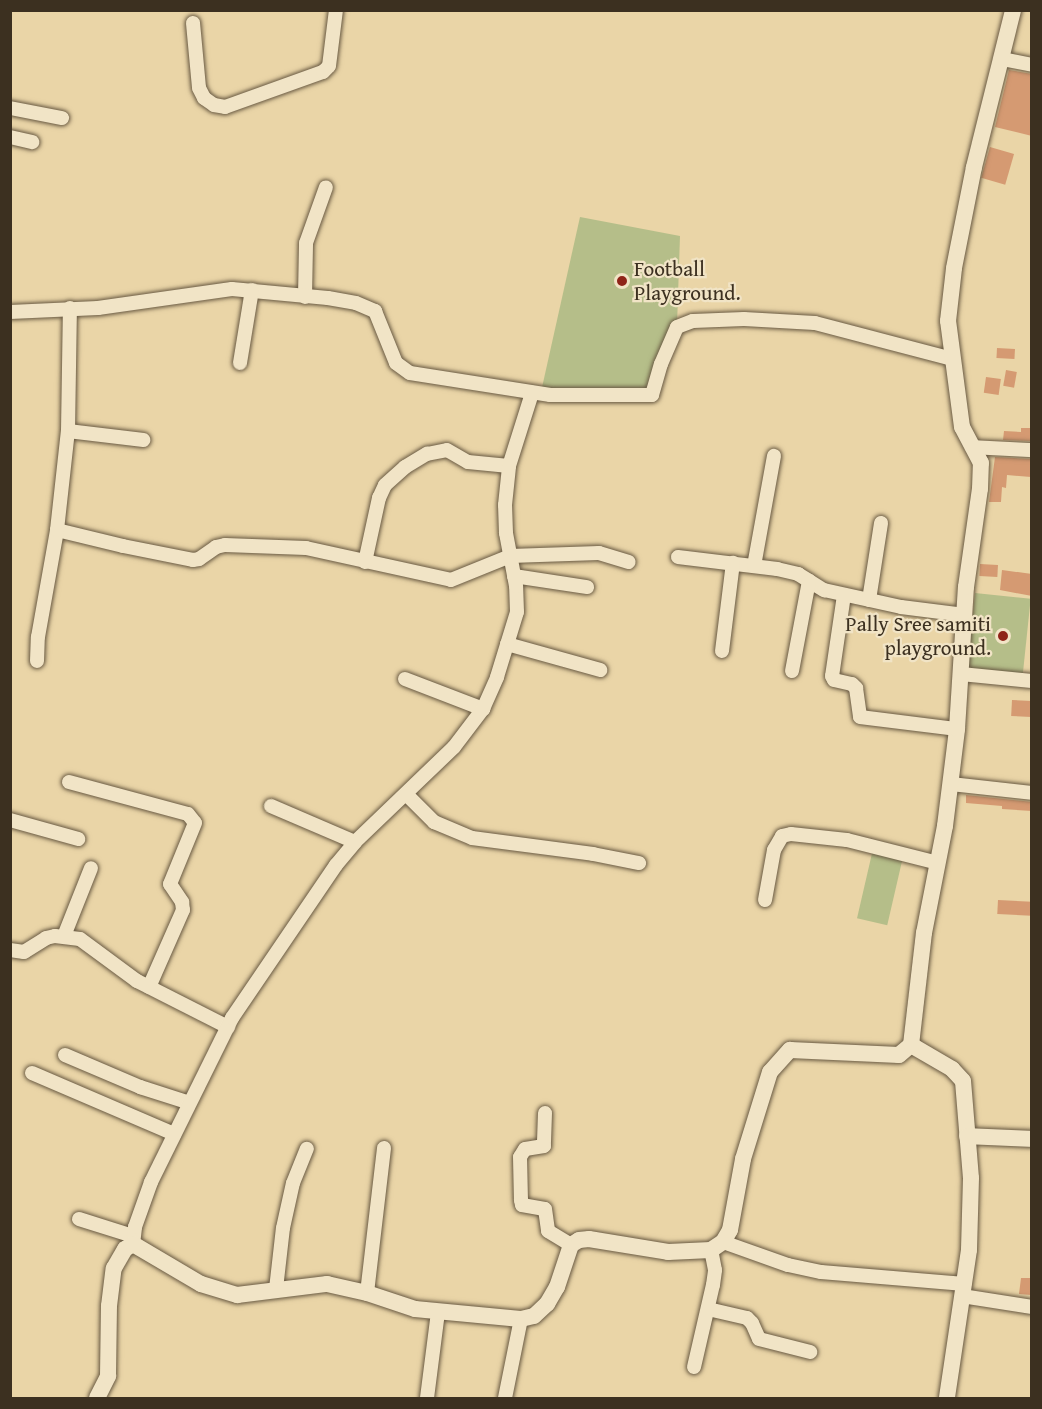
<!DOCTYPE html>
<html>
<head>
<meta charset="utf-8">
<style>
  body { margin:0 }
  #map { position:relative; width:1042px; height:1409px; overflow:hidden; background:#ead5a7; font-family:"Gentium Book Plus",serif }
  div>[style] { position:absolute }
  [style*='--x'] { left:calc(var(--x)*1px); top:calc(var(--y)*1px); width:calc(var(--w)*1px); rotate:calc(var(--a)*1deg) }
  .green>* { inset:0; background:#b5be89; transform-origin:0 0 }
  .building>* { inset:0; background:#d59a72; transform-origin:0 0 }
  .roads { filter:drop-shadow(0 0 2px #685942) drop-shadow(0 0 2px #685942) }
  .minor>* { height:14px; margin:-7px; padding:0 7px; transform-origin:7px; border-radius:7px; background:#f1e4c6 }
  .tertiary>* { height:16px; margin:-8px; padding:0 8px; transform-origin:8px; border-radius:8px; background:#f1e4c6 }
  .dots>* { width:16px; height:16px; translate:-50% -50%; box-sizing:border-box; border:3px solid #f1e4c6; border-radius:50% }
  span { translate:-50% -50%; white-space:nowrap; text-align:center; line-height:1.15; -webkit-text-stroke:4.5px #f1e4c6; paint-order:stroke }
  .poi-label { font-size:21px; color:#3c3020 }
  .left { translate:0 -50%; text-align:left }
  .right { translate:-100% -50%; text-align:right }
  .frame { position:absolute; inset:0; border:12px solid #3c3020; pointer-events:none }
</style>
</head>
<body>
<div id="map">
  <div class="green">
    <i style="clip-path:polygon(580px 217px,680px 236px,677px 325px,652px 395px,541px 392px)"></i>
    <i style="left:975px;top:593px;width:56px;height:77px;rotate:6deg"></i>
    <i style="left:873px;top:849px;width:31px;height:71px;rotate:13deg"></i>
  </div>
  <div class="building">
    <i style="clip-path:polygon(1009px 70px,1032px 74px,1032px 136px,995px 127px)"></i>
    <i style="left:990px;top:147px;width:25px;height:32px;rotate:16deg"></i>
    <i style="left:997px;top:348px;width:18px;height:10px;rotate:3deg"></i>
    <i style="left:1006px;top:370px;width:11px;height:16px;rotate:10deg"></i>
    <i style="left:986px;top:377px;width:15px;height:16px;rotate:8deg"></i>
    <i style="clip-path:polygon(1021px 428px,1032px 428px,1032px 441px,1003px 440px,1004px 431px,1021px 432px)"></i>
    <i style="clip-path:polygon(995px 457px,1032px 459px,1031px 477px,1007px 475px,1006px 488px,1002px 487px,1001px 502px,989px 502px)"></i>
    <i style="left:980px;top:564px;width:18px;height:12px;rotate:3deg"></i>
    <i style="clip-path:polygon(1002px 570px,1032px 574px,1032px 596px,1000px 590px)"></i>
    <i style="left:1012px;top:700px;width:20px;height:16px;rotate:3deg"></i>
    <i style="clip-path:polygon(966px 795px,1032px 802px,1032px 811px,1002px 809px,1002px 806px,966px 803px)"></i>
    <i style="left:998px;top:900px;width:34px;height:14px;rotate:3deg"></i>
    <i style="clip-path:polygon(1021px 1278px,1031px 1278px,1031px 1295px,1019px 1294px)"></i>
  </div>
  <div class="roads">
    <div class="minor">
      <i style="--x:193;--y:23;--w:65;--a:84.7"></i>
      <i style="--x:199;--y:88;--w:11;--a:63"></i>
      <i style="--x:204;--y:98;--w:12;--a:35"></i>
      <i style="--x:214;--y:105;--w:11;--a:10"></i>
      <i style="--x:225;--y:107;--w:104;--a:-19.7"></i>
      <i style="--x:323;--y:72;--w:8;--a:-45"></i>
      <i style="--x:329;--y:66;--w:56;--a:-82.9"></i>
      <i style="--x:1002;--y:59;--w:31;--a:11"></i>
      <i style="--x:10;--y:108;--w:53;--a:10.9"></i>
      <i style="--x:10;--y:137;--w:23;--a:13"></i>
      <i style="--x:305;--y:297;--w:54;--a:-88.9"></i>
      <i style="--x:306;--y:243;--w:59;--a:-70.3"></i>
      <i style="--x:10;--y:312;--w:88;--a:-2.6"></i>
      <i style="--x:98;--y:308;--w:135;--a:-8.1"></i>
      <i style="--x:232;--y:289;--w:96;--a:5.4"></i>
      <i style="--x:328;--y:298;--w:28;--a:10"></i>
      <i style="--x:356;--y:303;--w:21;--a:23"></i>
      <i style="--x:375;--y:311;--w:56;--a:68"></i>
      <i style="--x:396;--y:363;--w:17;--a:36"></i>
      <i style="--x:410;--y:373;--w:142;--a:8.9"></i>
      <i style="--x:550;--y:395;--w:102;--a:0"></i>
      <i style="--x:652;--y:395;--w:32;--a:-74"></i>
      <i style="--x:661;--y:364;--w:40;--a:-66.6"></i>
      <i style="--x:677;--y:327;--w:17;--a:-21"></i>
      <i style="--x:693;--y:321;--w:51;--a:-2.2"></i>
      <i style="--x:744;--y:319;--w:71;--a:3.2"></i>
      <i style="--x:815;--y:323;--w:142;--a:14.7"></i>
      <i style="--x:240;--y:363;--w:74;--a:-80.7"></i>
      <i style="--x:68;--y:431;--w:76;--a:6.8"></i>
      <i style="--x:972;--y:447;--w:60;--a:2.9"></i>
      <i style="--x:57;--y:530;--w:68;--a:13.6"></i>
      <i style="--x:123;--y:546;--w:71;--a:11.3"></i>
      <i style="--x:193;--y:560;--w:6;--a:-9"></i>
      <i style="--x:199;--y:559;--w:21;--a:-35"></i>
      <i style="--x:216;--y:547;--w:9;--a:-13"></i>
      <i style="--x:225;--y:545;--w:81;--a:2.1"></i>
      <i style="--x:306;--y:548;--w:148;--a:12.4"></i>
      <i style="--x:451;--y:580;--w:64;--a:-22.1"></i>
      <i style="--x:510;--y:556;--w:89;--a:-1.9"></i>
      <i style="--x:599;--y:553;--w:31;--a:17"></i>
      <i style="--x:678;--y:557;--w:100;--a:6.9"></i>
      <i style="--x:777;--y:569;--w:22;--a:13"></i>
      <i style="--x:798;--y:574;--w:31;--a:32"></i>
      <i style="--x:824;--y:590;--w:79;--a:12.4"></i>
      <i style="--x:901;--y:607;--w:64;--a:7.2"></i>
      <i style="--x:365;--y:562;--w:66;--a:-77.7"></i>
      <i style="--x:379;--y:498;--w:14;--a:-65"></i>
      <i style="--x:385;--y:485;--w:27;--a:-42"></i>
      <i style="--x:405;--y:467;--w:26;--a:-31"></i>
      <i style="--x:427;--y:454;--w:20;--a:-11"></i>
      <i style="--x:447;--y:450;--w:24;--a:30"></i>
      <i style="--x:468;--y:462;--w:41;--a:5.6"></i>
      <i style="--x:754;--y:566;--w:112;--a:-79.7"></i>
      <i style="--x:514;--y:576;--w:74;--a:8.6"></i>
      <i style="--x:844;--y:595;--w:82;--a:98.4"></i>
      <i style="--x:832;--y:676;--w:4;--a:63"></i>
      <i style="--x:834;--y:680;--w:18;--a:13"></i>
      <i style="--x:852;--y:684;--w:6;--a:45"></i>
      <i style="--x:856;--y:688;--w:29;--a:82"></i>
      <i style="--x:860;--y:717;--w:98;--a:7.1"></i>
      <i style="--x:869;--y:600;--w:78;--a:-81.1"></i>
      <i style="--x:507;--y:644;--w:97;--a:15.6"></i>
      <i style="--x:722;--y:651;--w:89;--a:-82.9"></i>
      <i style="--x:37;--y:661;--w:24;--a:-88"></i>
      <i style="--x:38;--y:637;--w:109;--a:-79.9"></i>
      <i style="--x:57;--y:530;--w:100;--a:-83.7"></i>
      <i style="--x:68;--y:431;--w:123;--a:-89.1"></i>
      <i style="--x:792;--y:671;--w:92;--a:-79.3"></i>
      <i style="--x:961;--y:674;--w:71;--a:5.6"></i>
      <i style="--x:405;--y:679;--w:84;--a:21"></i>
      <i style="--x:69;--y:782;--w:123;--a:15.1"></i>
      <i style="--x:188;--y:814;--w:11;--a:52"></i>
      <i style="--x:195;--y:823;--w:66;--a:112.3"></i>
      <i style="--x:170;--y:884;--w:22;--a:56"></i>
      <i style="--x:182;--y:902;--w:8;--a:83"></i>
      <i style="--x:183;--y:910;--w:84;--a:113.8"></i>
      <i style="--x:951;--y:784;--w:81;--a:6.3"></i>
      <i style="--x:406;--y:794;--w:40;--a:45"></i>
      <i style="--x:434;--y:822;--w:41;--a:22.8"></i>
      <i style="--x:472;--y:838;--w:122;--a:7.5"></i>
      <i style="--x:593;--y:854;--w:47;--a:11.1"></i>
      <i style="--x:271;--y:806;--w:91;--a:23.2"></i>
      <i style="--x:10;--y:820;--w:71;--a:15.6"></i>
      <i style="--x:765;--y:900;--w:51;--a:-79.8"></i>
      <i style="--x:774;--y:850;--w:16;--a:-60"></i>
      <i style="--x:782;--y:836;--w:9;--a:-13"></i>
      <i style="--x:791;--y:834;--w:56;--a:6.1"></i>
      <i style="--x:847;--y:840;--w:94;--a:14.2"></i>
      <i style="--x:64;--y:936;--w:73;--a:-68.3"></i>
      <i style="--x:10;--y:950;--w:14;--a:8"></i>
      <i style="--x:24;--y:952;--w:26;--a:-32"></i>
      <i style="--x:46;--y:938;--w:9;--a:-13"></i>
      <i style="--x:55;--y:936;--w:25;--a:7"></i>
      <i style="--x:80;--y:939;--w:71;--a:36.4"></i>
      <i style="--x:137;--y:981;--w:102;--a:26.8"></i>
      <i style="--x:65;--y:1055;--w:82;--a:23.1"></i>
      <i style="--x:140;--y:1087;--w:52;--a:17.7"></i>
      <i style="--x:32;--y:1073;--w:155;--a:23.2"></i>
      <i style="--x:545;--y:1113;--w:33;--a:92"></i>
      <i style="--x:544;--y:1146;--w:19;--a:171"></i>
      <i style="--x:525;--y:1149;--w:9;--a:122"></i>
      <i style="--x:520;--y:1157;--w:43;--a:88.7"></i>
      <i style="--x:521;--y:1200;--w:5;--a:79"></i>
      <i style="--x:522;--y:1205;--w:23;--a:10"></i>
      <i style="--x:545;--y:1209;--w:22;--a:82"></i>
      <i style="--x:548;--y:1231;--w:27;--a:31"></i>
      <i style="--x:79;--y:1219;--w:57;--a:17.5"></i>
      <i style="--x:723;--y:1242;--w:69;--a:19.5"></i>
      <i style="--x:788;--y:1265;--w:34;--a:12"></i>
      <i style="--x:821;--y:1272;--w:144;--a:4.8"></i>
      <i style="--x:133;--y:1244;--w:17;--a:-83"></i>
      <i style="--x:135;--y:1227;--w:48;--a:-70.4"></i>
      <i style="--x:151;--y:1182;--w:183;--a:-63.7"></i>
      <i style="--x:232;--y:1018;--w:185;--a:-55.8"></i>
      <i style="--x:336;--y:865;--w:30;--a:-50"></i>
      <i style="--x:355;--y:842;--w:137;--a:-43.8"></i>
      <i style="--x:454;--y:747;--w:48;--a:-52.7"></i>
      <i style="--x:483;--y:709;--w:35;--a:-66"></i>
      <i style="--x:497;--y:677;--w:68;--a:-72.9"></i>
      <i style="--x:517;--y:612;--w:26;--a:-92"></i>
      <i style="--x:516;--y:586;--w:54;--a:-100.7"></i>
      <i style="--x:506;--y:533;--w:28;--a:-92"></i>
      <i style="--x:505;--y:505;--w:39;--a:-84"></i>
      <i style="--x:509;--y:466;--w:77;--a:-72.5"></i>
      <i style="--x:276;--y:1289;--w:61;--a:-83.5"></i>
      <i style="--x:283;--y:1228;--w:46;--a:-77.5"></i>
      <i style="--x:293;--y:1183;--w:37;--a:-68"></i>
      <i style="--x:367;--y:1293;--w:146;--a:-83.3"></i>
      <i style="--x:962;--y:1296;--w:71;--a:8.9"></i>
      <i style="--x:708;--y:1309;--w:40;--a:13"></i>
      <i style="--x:747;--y:1318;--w:7;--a:45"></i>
      <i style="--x:752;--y:1323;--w:17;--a:66"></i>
      <i style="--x:759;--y:1339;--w:53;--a:14.3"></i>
      <i style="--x:694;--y:1367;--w:84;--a:-77"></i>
      <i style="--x:713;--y:1285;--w:15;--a:-82"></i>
      <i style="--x:715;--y:1270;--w:20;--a:-101"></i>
      <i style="--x:427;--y:1398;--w:87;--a:-82.7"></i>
      <i style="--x:505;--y:1398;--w:81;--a:-78.6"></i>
    </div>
    <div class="tertiary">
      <i style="--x:911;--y:1045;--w:48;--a:30.3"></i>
      <i style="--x:952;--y:1069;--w:16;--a:47"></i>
      <i style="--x:963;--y:1081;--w:97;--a:85.3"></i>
      <i style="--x:971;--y:1178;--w:72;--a:91.6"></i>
      <i style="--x:969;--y:1250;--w:150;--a:98.5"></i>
      <i style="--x:967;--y:1136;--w:65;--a:2.6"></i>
      <i style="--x:97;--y:1398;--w:25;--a:-63"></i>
      <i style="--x:108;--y:1376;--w:70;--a:-89.2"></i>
      <i style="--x:109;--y:1306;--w:38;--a:-83"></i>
      <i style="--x:114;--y:1268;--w:22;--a:-60"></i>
      <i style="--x:125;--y:1249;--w:9;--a:-32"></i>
      <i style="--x:133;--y:1244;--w:79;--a:30.5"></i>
      <i style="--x:201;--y:1284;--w:38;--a:17"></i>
      <i style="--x:237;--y:1295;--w:91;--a:-7"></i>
      <i style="--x:327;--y:1284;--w:41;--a:12.7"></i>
      <i style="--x:367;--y:1293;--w:51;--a:18.4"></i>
      <i style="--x:415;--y:1309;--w:106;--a:5.4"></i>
      <i style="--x:521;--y:1319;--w:13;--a:-13"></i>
      <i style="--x:534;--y:1316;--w:18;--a:-43"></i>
      <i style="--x:547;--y:1304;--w:20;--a:-60"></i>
      <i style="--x:557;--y:1287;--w:44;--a:-71.6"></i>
      <i style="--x:571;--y:1245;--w:9;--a:-32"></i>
      <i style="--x:579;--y:1240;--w:10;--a:-6"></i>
      <i style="--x:589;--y:1239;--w:80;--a:9.3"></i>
      <i style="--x:668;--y:1252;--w:43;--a:-2.7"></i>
      <i style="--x:711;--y:1250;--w:14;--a:-34"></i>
      <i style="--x:723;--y:1242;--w:14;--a:-60"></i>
      <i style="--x:730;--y:1230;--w:72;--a:-79.6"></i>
      <i style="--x:743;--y:1159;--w:91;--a:-72.8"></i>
      <i style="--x:770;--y:1072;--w:30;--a:-48"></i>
      <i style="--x:790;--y:1050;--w:109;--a:2.6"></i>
      <i style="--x:899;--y:1055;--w:16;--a:-40"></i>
      <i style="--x:911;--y:1045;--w:113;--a:-83.4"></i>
      <i style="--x:924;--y:933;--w:109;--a:-78.9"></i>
      <i style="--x:945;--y:826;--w:98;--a:-82.9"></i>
      <i style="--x:957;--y:729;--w:142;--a:-86.4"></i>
      <i style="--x:966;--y:587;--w:99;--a:-81.9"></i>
      <i style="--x:980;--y:489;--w:26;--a:-88"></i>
      <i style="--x:981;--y:463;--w:41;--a:-117.8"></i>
      <i style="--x:962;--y:427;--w:107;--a:-97.5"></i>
      <i style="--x:948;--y:321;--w:53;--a:-83.5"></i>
      <i style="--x:954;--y:268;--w:103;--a:-78.8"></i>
      <i style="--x:974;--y:167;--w:162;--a:-76"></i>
    </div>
  </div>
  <div class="dots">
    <i style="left:622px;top:281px;background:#8f2418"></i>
    <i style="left:1003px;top:636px;background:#8f2418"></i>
  </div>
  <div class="poi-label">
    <span class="left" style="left:634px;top:281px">Football<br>Playground.</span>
    <span class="right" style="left:991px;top:636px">Pally Sree samiti<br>playground.</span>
  </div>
  <div class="frame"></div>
</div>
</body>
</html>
